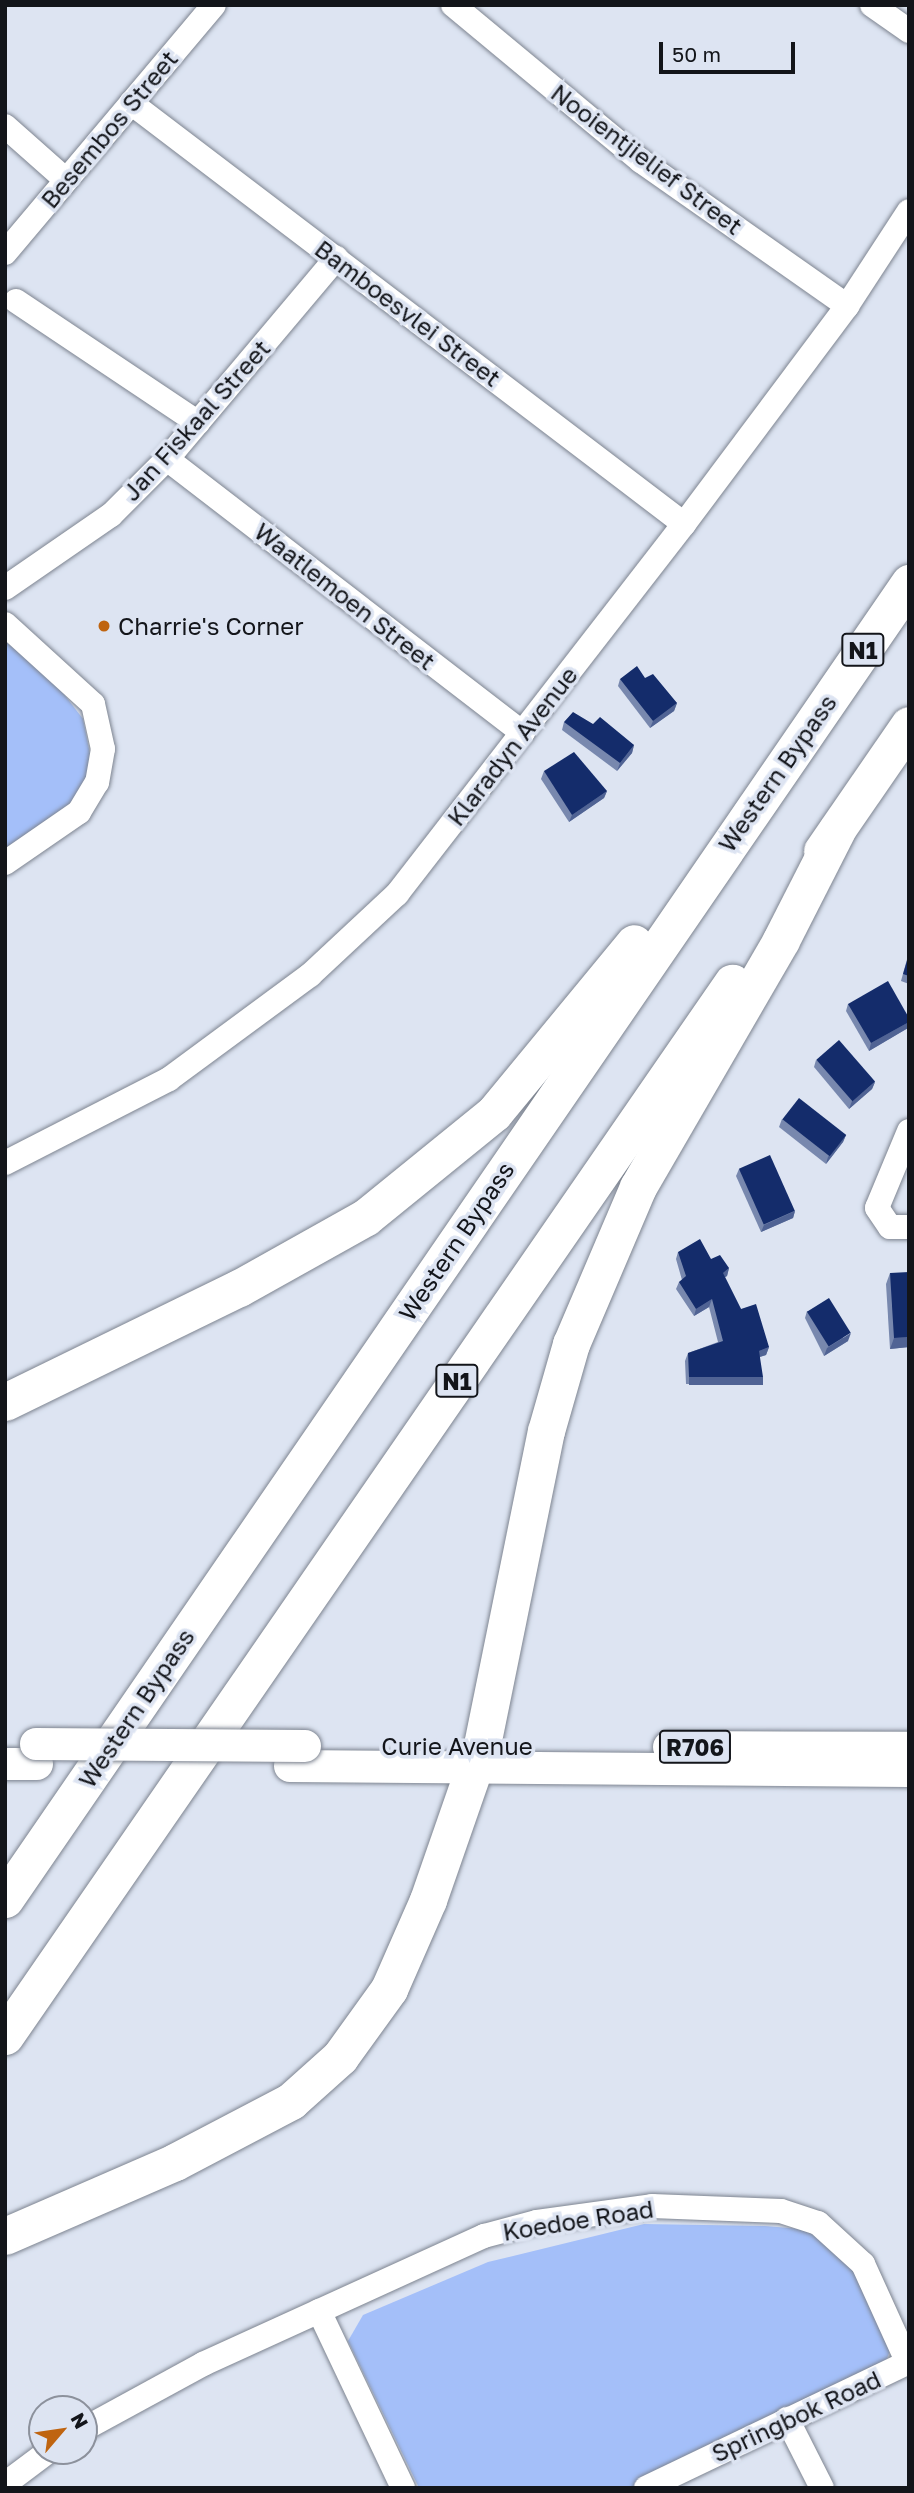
<!DOCTYPE html>
<html>
<head>
<meta charset="utf-8">
<style>
  body { margin:0 }
  #map { position:relative; width:914px; height:2493px; overflow:hidden; background:#dde4f2; font-family:"Golos Text",sans-serif }
  div>[style] { position:absolute }
  [style*='--x'] { left:calc(var(--x)*1px); top:calc(var(--y)*1px); width:calc(var(--w)*1px); rotate:calc(var(--a)*1deg) }
  .green>* { inset:0; background:#a4bff9 }
  .roads { filter:drop-shadow(0 0 2px #7d8490) drop-shadow(0 0 2px #7d8490) }
  .minor>* { height:24px; margin:-12px; padding:0 12px; transform-origin:12px; border-radius:12px; background:#fff }
  .major>* { height:32px; margin:-16px; padding:0 16px; transform-origin:16px; border-radius:16px; background:#fff }
  .highway>* { height:37px; margin:-18.5px; padding:0 18.5px; transform-origin:18.5px; border-radius:18.5px; background:#fff }
  .bridges { filter:drop-shadow(0 0 2px #7d8490) drop-shadow(0 0 2px #7d8490) }
  .major-bridge>* { height:32px; margin:-16px; padding:0 16px; transform-origin:16px; border-radius:16px; background:#fff }
  .wall>* { inset:0; background:#7888ae }
  .shaded-wall>* { inset:0; background:#506394; transform-origin:0 0 }
  .building>* { inset:0; background:#142c6b; transform-origin:0 0 }
  .dots>* { width:19px; height:19px; translate:-50% -50%; box-sizing:border-box; border:4px solid #dde4f2; border-radius:50% }
  span { translate:-50% -50%; white-space:nowrap; text-align:center; line-height:1.15; -webkit-text-stroke:7px #dde4f2; paint-order:stroke }
  .shield-label span { padding:2px 5px; background:#dde4f2; border:2px solid; border-radius:5px; -webkit-text-stroke-width:0 }
  .shield-label { font-size:23px; color:#13151a; font-weight:700 }
  .street-label { font-size:24px; color:#13151a }
  .poi-label { font-size:24px; color:#13151a }
  .left { translate:0 -50%; text-align:left }
  .frame { position:absolute; inset:0; border:7px solid #13151a; pointer-events:none }
  .north { position:absolute; left:28px; top:2395px; width:70px; height:70px; box-sizing:border-box; background:#dde4f2; border:2px solid #8c919c; border-radius:50%; rotate:61deg; font-size:19px; font-weight:700; line-height:28px; text-align:center; color:#13151a }
  .north::after { content:''; display:block; margin:auto; width:24px; height:32px; background:#bf6410; clip-path:polygon(50% 0,100% 100%,50% 72%,0 100%) }
  .scale { position:absolute; left:659px; top:42px; width:136px; height:32px; box-sizing:border-box; border:4px solid #13151a; border-top:0; padding-left:9px; font-size:21px; line-height:24px; white-space:nowrap; color:#13151a; -webkit-text-stroke:5px #dde4f2; paint-order:stroke }
</style>
</head>
<body>
<div id="map">
  <div class="green">
    <i style="clip-path:polygon(5px 641px,57px 685px,83px 719px,90px 754px,87px 780px,72px 806px,5px 854px)"></i>
    <i style="clip-path:polygon(644px 2224px,765px 2226px,801px 2229px,826px 2241px,851px 2263px,891px 2348px,883px 2369px,636px 2488px,419px 2488px,348px 2341px,363px 2315px,488px 2262px)"></i>
  </div>
  <div class="roads">
    <div class="minor">
      <i style="--x:453;--y:5;--w:244;--a:39.7"></i>
      <i style="--x:641;--y:161;--w:252;--a:35.1"></i>
      <i style="--x:872;--y:5;--w:45;--a:35.1"></i>
      <i style="--x:131;--y:103;--w:695;--a:37.28"></i>
      <i style="--x:5;--y:126;--w:81;--a:41.5"></i>
      <i style="--x:5;--y:253;--w:324;--a:-49.9"></i>
      <i style="--x:16;--y:301;--w:219;--a:33.8"></i>
      <i style="--x:167;--y:459;--w:449;--a:37.6"></i>
      <i style="--x:5;--y:588;--w:129;--a:-34.6"></i>
      <i style="--x:111;--y:515;--w:79;--a:-45"></i>
      <i style="--x:167;--y:459;--w:263;--a:-49.9"></i>
      <i style="--x:5;--y:624;--w:119;--a:42.3"></i>
      <i style="--x:93;--y:704;--w:46;--a:77.5"></i>
      <i style="--x:103;--y:749;--w:34;--a:100"></i>
      <i style="--x:97;--y:782;--w:35;--a:121"></i>
      <i style="--x:79;--y:812;--w:90;--a:145.4"></i>
      <i style="--x:909;--y:1131;--w:83;--a:112.6"></i>
      <i style="--x:877;--y:1208;--w:23;--a:56"></i>
      <i style="--x:890;--y:1227;--w:19;--a:0"></i>
      <i style="--x:5;--y:1163;--w:184;--a:-27.1"></i>
      <i style="--x:169;--y:1079;--w:175;--a:-36.4"></i>
      <i style="--x:310;--y:975;--w:119;--a:-43"></i>
      <i style="--x:397;--y:894;--w:468;--a:-52.2"></i>
      <i style="--x:684;--y:524;--w:272;--a:-53.2"></i>
      <i style="--x:847;--y:306;--w:113;--a:-56.9"></i>
      <i style="--x:319;--y:2311;--w:196;--a:64.6"></i>
      <i style="--x:787;--y:2419;--w:77;--a:63.1"></i>
      <i style="--x:84;--y:2429;--w:136;--a:-28.6"></i>
      <i style="--x:203;--y:2364;--w:309;--a:-24.5"></i>
      <i style="--x:484;--y:2236;--w:55;--a:-14.8"></i>
      <i style="--x:537;--y:2222;--w:116;--a:-7.9"></i>
      <i style="--x:652;--y:2206;--w:129;--a:2.2"></i>
      <i style="--x:781;--y:2211;--w:39;--a:18"></i>
      <i style="--x:818;--y:2223;--w:61;--a:42.3"></i>
      <i style="--x:863;--y:2264;--w:109;--a:65.6"></i>
      <i style="--x:5;--y:2484;--w:55;--a:-36.9"></i>
      <i style="--x:646;--y:2488;--w:292;--a:-25.6"></i>
    </div>
    <div class="major">
      <i style="--x:669;--y:1747;--w:240;--a:0.2"></i>
      <i style="--x:5;--y:1764;--w:32;--a:0"></i>
      <i style="--x:290;--y:1766;--w:619;--a:0.46"></i>
    </div>
    <div class="highway">
      <i style="--x:822;--y:851;--w:153;--a:-55.4"></i>
      <i style="--x:5;--y:1402;--w:260;--a:-26"></i>
      <i style="--x:239;--y:1288;--w:145;--a:-29.2"></i>
      <i style="--x:366;--y:1217;--w:165;--a:-39.1"></i>
      <i style="--x:494;--y:1113;--w:220;--a:-50.5"></i>
      <i style="--x:5;--y:1899;--w:1597;--a:-55.51"></i>
      <i style="--x:5;--y:2036;--w:1280;--a:-55.38"></i>
      <i style="--x:5;--y:2236;--w:185;--a:-23.5"></i>
      <i style="--x:175;--y:2162;--w:131;--a:-27.7"></i>
      <i style="--x:291;--y:2101;--w:66;--a:-41.9"></i>
      <i style="--x:340;--y:2057;--w:84;--a:-54.2"></i>
      <i style="--x:389;--y:1989;--w:97;--a:-66.3"></i>
      <i style="--x:428;--y:1900;--w:164;--a:-70.8"></i>
      <i style="--x:482;--y:1745;--w:320;--a:-78.5"></i>
      <i style="--x:546;--y:1431;--w:91;--a:-74"></i>
      <i style="--x:571;--y:1344;--w:171;--a:-66.9"></i>
      <i style="--x:638;--y:1187;--w:285;--a:-59.9"></i>
      <i style="--x:781;--y:940;--w:123;--a:-63"></i>
    </div>
  </div>
  <div class="bridges">
    <div class="major-bridge">
      <i style="--x:36;--y:1744;--w:269;--a:0.4"></i>
    </div>
  </div>
  <div class="wall">
    <i style="clip-path:polygon(645px 678px,677px 703px,674px 711px,650px 728px,618px 686px,620px 679px)"></i>
    <i style="clip-path:polygon(564px 722px,593px 724px,634px 745px,632px 753px,617px 771px,562px 730px)"></i>
    <i style="clip-path:polygon(544px 771px,607px 791px,604px 798px,569px 822px,541px 779px)"></i>
    <i style="clip-path:polygon(909px 952px,909px 984px,901px 981px)"></i>
    <i style="clip-path:polygon(848px 1004px,909px 1018px,908px 1028px,869px 1051px,846px 1011px)"></i>
    <i style="clip-path:polygon(816px 1060px,875px 1082px,872px 1089px,849px 1109px,814px 1067px)"></i>
    <i style="clip-path:polygon(782px 1119px,846px 1135px,843px 1142px,826px 1164px,779px 1127px)"></i>
    <i style="clip-path:polygon(739px 1169px,795px 1211px,793px 1218px,761px 1232px,736px 1176px)"></i>
    <i style="clip-path:polygon(678px 1252px,711px 1259px,729px 1268px,727px 1276px,725px 1277px,741px 1309px,769px 1347px,766px 1355px,760px 1357px,760px 1384px,686px 1384px,685px 1361px,688px 1353px,718px 1342px,709px 1307px,694px 1316px,676px 1289px,679px 1282px,682px 1280px,676px 1259px)"></i>
    <i style="clip-path:polygon(890px 1273px,909px 1347px,890px 1349px,886px 1284px)"></i>
    <i style="clip-path:polygon(807px 1311px,848px 1341px,824px 1356px,805px 1318px)"></i>
  </div>
  <div class="shaded-wall">
    <i style="clip-path:polygon(677px 703px,674px 711px,650px 728px,653px 721px)"></i>
    <i style="clip-path:polygon(634px 745px,632px 753px,617px 771px,620px 763px)"></i>
    <i style="clip-path:polygon(607px 791px,604px 798px,569px 822px,572px 815px)"></i>
    <i style="clip-path:polygon(909px 1022px,908px 1028px,869px 1051px,871px 1043px)"></i>
    <i style="clip-path:polygon(875px 1082px,872px 1089px,849px 1109px,852px 1101px)"></i>
    <i style="clip-path:polygon(846px 1135px,843px 1142px,826px 1164px,828px 1157px)"></i>
    <i style="clip-path:polygon(795px 1211px,793px 1218px,761px 1232px,764px 1225px)"></i>
    <i style="clip-path:polygon(729px 1268px,727px 1276px,720px 1280px,723px 1273px)"></i>
    <i style="clip-path:polygon(712px 1299px,709px 1307px,694px 1316px,696px 1309px)"></i>
    <i style="clip-path:polygon(851px 1333px,848px 1341px,824px 1356px,827px 1348px)"></i>
    <i style="clip-path:polygon(909px 1337px,909px 1347px,890px 1349px,894px 1338px)"></i>
    <i style="clip-path:polygon(769px 1347px,766px 1355px,756px 1358px,759px 1351px)"></i>
    <i style="left:689px;top:1377px;width:74px;height:8px"></i>
  </div>
  <div class="building">
    <i style="clip-path:polygon(637px 666px,645px 678px,653px 674px,677px 703px,653px 721px,620px 679px)"></i>
    <i style="clip-path:polygon(573px 712px,593px 724px,600px 717px,634px 745px,620px 763px,564px 722px)"></i>
    <i style="clip-path:polygon(574px 752px,607px 791px,572px 815px,544px 771px)"></i>
    <i style="clip-path:polygon(909px 954px,909px 976px,903px 974px)"></i>
    <i style="clip-path:polygon(888px 981px,909px 1018px,909px 1022px,871px 1043px,848px 1004px)"></i>
    <i style="left:839px;top:1040px;width:55px;height:30px;rotate:49deg"></i>
    <i style="left:799px;top:1098px;width:60px;height:27px;rotate:38deg"></i>
    <i style="left:770px;top:1155px;width:61px;height:34px;rotate:66deg"></i>
    <i style="clip-path:polygon(700px 1239px,711px 1259px,720px 1255px,729px 1268px,723px 1273px,741px 1309px,756px 1304px,769px 1347px,759px 1351px,763px 1377px,689px 1377px,688px 1353px,723px 1341px,712px 1299px,696px 1309px,679px 1282px,686px 1276px,678px 1252px)"></i>
    <i style="clip-path:polygon(909px 1272px,909px 1337px,894px 1338px,890px 1273px)"></i>
    <i style="left:829px;top:1298px;width:41px;height:26px;rotate:58deg"></i>
  </div>
  <div class="dots">
    <i style="left:104px;top:626px;background:#bf6410"></i>
  </div>
  <div class="shield-label">
    <span style="left:863px;top:650px">N1</span>
    <span style="left:457px;top:1381px">N1</span>
    <span style="left:695px;top:1747px">R706</span>
  </div>
  <div class="street-label">
    <span style="left:109px;top:129px;rotate:-50deg">Besembos Street</span>
    <span style="left:647px;top:159px;rotate:37deg">Nooientjielief Street</span>
    <span style="left:408px;top:313px;rotate:37deg">Bamboesvlei Street</span>
    <span style="left:196px;top:420px;rotate:-48deg">Jan Fiskaal Street</span>
    <span style="left:345px;top:596px;rotate:38deg">Waatlemoen Street</span>
    <span style="left:512px;top:746px;rotate:-52deg">Klaradyn Avenue</span>
    <span style="left:777px;top:773px;rotate:-55deg">Western Bypass</span>
    <span style="left:456px;top:1241px;rotate:-56deg">Western Bypass</span>
    <span style="left:136px;top:1708px;rotate:-56deg">Western Bypass</span>
    <span style="left:457px;top:1746px">Curie Avenue</span>
    <span style="left:578px;top:2220px;rotate:-9deg">Koedoe Road</span>
    <span style="left:796px;top:2416px;rotate:-25deg">Springbok Road</span>
  </div>
  <div class="poi-label">
    <span class="left" style="left:118px;top:626px">Charrie's Corner</span>
  </div>
  <div class="frame"></div>
  <div class="north">N</div>
  <div class="scale">50 m</div>
</div>
</body>
</html>
